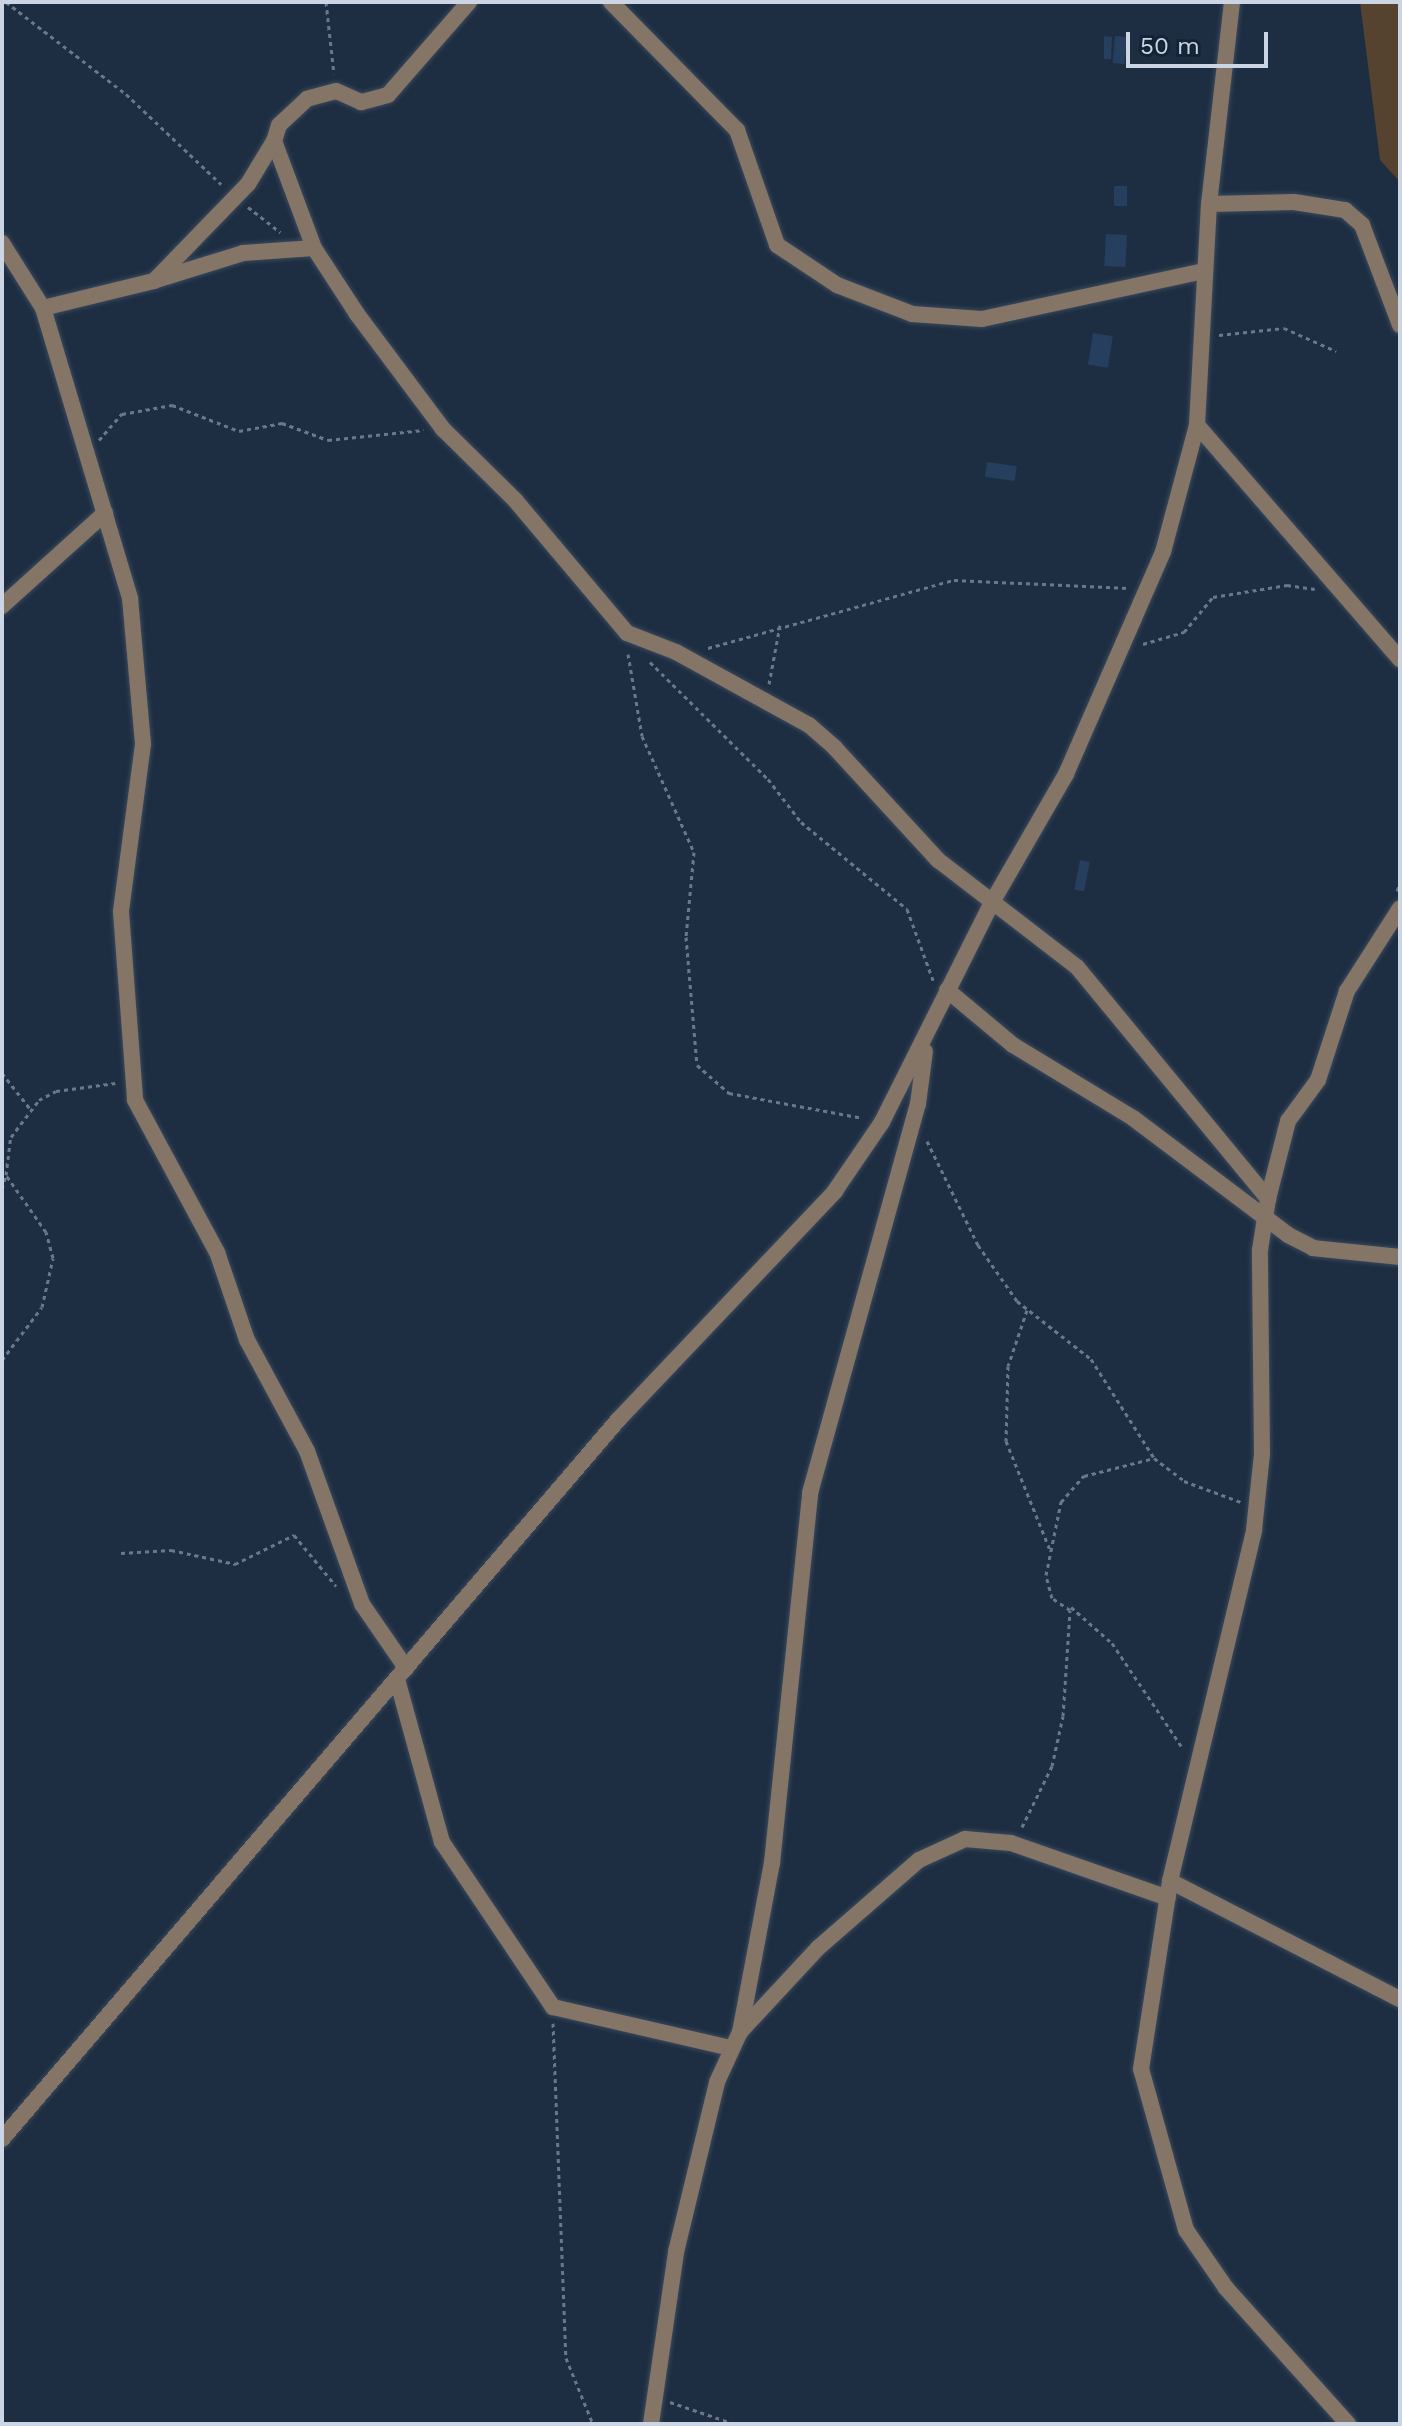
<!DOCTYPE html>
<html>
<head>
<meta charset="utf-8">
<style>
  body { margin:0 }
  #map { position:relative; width:1402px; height:2426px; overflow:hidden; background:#1e2e42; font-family:"Work Sans",sans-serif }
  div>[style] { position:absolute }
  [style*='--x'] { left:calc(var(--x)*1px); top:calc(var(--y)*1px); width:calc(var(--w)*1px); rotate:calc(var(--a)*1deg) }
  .green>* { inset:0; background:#55422f }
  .building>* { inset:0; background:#263f5e; transform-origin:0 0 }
  .path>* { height:3px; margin-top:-1.5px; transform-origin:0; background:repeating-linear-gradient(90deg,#6b7889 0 4px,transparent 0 8px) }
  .roads { filter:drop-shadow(0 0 2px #3a495c) drop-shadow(0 0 2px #3a495c) }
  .street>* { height:16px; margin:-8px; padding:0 8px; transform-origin:8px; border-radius:8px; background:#847567 }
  span { translate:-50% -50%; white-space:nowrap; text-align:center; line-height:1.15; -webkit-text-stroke:6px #142437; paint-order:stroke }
  .frame { position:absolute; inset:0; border:4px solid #cbd5e3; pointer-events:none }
  .scale { position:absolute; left:1126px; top:32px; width:142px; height:36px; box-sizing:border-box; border:4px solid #cbd5e3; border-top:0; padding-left:10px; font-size:24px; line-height:28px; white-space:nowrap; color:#cbd5e3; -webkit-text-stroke:6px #142437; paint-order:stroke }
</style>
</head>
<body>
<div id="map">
  <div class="green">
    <i style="clip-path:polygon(1360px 2px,1400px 2px,1400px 182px,1380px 160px)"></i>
  </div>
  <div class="building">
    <i style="clip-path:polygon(1104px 36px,1112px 37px,1111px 59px,1104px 59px)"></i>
    <i style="left:1115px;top:36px;width:12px;height:27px;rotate:5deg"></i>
    <i style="left:1114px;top:186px;width:13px;height:20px"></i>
    <i style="left:1106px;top:234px;width:21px;height:32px;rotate:3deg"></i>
    <i style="left:1093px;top:333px;width:20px;height:32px;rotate:9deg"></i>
    <i style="left:987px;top:462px;width:30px;height:15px;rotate:8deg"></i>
    <i style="left:1080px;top:860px;width:10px;height:30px;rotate:11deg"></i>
  </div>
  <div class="path">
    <i style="--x:6;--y:2;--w:151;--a:37.5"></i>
    <i style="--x:126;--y:94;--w:131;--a:43.5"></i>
    <i style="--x:326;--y:2;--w:72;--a:83.7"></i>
    <i style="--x:248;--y:207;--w:41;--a:38"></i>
    <i style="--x:1219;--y:335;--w:65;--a:-6.1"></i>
    <i style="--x:1284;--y:328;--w:57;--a:23.9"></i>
    <i style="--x:99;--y:440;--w:35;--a:-49"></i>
    <i style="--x:122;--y:414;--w:51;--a:-10.2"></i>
    <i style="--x:172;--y:405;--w:72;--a:21.2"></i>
    <i style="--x:239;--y:431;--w:44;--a:-10.5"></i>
    <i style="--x:282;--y:423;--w:49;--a:20.3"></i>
    <i style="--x:328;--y:440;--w:96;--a:-6"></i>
    <i style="--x:1143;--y:644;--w:43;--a:-16.3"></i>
    <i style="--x:1184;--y:632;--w:45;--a:-50.4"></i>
    <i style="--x:1213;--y:597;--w:75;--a:-9.2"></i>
    <i style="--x:1287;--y:585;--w:28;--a:8"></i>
    <i style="--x:708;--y:648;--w:255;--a:-15.5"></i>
    <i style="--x:954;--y:580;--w:174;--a:2.6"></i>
    <i style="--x:628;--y:654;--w:83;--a:80.3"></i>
    <i style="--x:642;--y:736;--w:127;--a:65.9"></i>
    <i style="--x:694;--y:852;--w:85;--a:95.4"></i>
    <i style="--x:686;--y:937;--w:128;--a:85.1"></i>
    <i style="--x:697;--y:1065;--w:43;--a:41.2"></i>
    <i style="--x:729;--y:1093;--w:135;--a:10.6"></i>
    <i style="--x:650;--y:662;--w:166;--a:44.8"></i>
    <i style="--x:768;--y:779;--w:54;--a:52.5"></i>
    <i style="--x:801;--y:822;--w:137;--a:39.4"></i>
    <i style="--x:907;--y:909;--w:76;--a:69.9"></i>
    <i style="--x:769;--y:684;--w:60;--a:-79.4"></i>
    <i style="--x:1397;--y:891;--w:9;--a:-69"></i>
    <i style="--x:2;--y:1073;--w:47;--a:51.9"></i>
    <i style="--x:927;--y:1141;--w:116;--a:63.9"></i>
    <i style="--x:978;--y:1245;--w:68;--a:55.1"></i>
    <i style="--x:1017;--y:1301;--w:94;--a:38.1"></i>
    <i style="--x:1091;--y:1359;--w:117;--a:57.5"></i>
    <i style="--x:1154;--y:1458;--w:38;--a:37"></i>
    <i style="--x:1184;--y:1481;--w:61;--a:20.2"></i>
    <i style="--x:2;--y:1189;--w:15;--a:-74"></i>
    <i style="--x:1027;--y:1310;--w:59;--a:108.7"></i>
    <i style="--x:1008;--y:1366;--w:75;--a:91.5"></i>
    <i style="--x:1006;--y:1441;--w:118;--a:68"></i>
    <i style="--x:2;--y:1360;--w:66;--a:-53"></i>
    <i style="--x:42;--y:1307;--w:50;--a:-77.3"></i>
    <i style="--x:53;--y:1258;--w:27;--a:-105"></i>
    <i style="--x:46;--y:1232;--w:70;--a:-125.1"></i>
    <i style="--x:6;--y:1175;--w:38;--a:-83"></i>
    <i style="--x:11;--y:1137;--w:46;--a:-52.9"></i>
    <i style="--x:39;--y:1100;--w:19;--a:-28"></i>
    <i style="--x:56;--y:1091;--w:60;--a:-7.7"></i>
    <i style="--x:121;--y:1553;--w:50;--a:-3.4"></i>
    <i style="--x:171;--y:1550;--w:66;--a:12.3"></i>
    <i style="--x:235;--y:1564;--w:66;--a:-26.2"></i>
    <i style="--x:294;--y:1535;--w:66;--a:50.5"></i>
    <i style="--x:1071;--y:1607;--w:55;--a:41.3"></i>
    <i style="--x:1112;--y:1643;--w:125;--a:56.1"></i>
    <i style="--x:1022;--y:1827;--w:68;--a:-63.8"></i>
    <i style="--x:1052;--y:1766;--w:51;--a:-77.6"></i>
    <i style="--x:1063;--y:1716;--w:106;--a:-86.2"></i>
    <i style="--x:1070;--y:1610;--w:22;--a:-146"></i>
    <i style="--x:1052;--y:1598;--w:24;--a:-105"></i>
    <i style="--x:1046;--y:1575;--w:75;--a:-78.4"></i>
    <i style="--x:1061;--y:1502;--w:35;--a:-49"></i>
    <i style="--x:1084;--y:1476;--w:72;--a:-14.4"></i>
    <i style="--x:553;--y:2023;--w:335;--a:87.8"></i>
    <i style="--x:566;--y:2358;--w:71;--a:67.8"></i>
    <i style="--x:670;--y:2402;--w:69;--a:18.7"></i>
  </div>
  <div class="roads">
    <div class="street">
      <i style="--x:469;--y:2;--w:123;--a:131.1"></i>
      <i style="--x:388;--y:95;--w:28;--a:165"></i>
      <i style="--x:361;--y:102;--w:27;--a:-156"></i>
      <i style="--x:336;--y:91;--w:30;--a:165"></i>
      <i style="--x:307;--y:99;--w:38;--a:137"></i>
      <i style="--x:279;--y:125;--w:17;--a:107"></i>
      <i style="--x:274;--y:141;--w:114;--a:69.5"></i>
      <i style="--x:314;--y:248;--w:79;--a:56.9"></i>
      <i style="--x:357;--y:314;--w:144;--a:53.2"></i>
      <i style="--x:443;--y:429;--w:101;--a:44.6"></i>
      <i style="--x:515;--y:500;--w:174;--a:49.9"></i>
      <i style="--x:627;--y:633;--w:53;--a:21.2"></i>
      <i style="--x:676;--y:652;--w:152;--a:28.8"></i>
      <i style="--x:809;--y:725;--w:35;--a:41"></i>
      <i style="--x:835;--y:748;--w:152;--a:47.4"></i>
      <i style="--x:938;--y:860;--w:175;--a:37.6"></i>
      <i style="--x:1077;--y:967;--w:301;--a:50.5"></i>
      <i style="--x:611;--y:2;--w:180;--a:45.5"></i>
      <i style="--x:737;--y:130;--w:122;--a:70.8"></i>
      <i style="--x:777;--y:245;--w:72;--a:33.7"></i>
      <i style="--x:837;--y:285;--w:80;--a:21.1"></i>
      <i style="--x:912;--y:314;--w:70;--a:4.1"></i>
      <i style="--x:982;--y:319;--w:227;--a:-12.2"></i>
      <i style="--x:1209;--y:204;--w:85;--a:-1.3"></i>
      <i style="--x:1294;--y:202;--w:52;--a:8.9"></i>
      <i style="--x:1345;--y:210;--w:23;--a:41"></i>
      <i style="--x:1362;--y:225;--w:107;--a:69.2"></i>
      <i style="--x:2;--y:243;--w:77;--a:57.8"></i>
      <i style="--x:43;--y:308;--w:303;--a:73.3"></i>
      <i style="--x:130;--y:598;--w:147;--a:84.9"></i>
      <i style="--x:143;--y:744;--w:169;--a:97.5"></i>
      <i style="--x:121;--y:912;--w:189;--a:85.7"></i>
      <i style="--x:135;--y:1100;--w:173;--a:61.7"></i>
      <i style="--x:217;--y:1252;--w:93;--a:71.2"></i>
      <i style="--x:247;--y:1340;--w:126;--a:61.6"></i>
      <i style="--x:307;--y:1451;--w:163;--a:70.2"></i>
      <i style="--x:362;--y:1604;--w:78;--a:55.5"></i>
      <i style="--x:156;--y:280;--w:91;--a:-17.2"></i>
      <i style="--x:243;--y:253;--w:71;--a:-4"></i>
      <i style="--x:43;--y:308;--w:114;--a:-13.7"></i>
      <i style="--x:154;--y:281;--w:135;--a:-45.9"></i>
      <i style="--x:248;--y:184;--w:50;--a:-58.8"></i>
      <i style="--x:1197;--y:425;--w:310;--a:49.1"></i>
      <i style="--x:2;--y:606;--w:139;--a:-42.1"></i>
      <i style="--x:947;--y:990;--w:86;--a:39.8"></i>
      <i style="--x:1013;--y:1045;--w:140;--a:31.3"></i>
      <i style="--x:1133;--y:1118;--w:194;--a:37"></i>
      <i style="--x:1288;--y:1235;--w:28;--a:27"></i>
      <i style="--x:1313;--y:1248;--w:87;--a:5.9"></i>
      <i style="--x:397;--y:1679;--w:169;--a:74.6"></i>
      <i style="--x:442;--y:1842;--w:199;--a:56.1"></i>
      <i style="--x:553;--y:2007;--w:182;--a:13"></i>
      <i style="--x:1170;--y:1881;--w:259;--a:27.2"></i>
      <i style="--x:740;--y:2032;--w:172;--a:-79.3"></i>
      <i style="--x:772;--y:1863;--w:372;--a:-84.1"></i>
      <i style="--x:810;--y:1493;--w:404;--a:-74.5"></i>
      <i style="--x:918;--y:1104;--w:53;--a:-82.5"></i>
      <i style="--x:2;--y:2139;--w:948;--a:-49.41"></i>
      <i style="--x:619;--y:1419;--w:314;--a:-46.5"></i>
      <i style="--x:835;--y:1191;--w:83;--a:-55.7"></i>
      <i style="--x:882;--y:1122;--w:244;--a:-63.4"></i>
      <i style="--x:991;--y:904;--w:150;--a:-60"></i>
      <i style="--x:1066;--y:774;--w:242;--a:-66.4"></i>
      <i style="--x:1163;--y:552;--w:131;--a:-75"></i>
      <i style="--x:1197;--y:425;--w:221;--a:-86.9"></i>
      <i style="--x:1209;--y:204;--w:203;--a:-83.5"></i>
      <i style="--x:651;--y:2424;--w:174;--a:-81.7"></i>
      <i style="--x:676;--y:2252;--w:175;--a:-76.4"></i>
      <i style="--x:717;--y:2082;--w:55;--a:-65.3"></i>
      <i style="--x:740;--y:2032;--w:115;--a:-47.1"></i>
      <i style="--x:818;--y:1948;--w:134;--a:-41.1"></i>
      <i style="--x:919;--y:1860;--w:51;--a:-24.5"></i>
      <i style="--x:965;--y:1839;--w:46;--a:5"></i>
      <i style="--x:1011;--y:1843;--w:166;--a:19.3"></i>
      <i style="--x:1348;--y:2424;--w:183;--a:-131.9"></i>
      <i style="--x:1226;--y:2288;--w:70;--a:-124.6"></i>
      <i style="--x:1186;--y:2230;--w:167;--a:-105.6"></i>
      <i style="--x:1141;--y:2069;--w:190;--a:-81.2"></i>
      <i style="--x:1170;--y:1881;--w:361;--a:-76.5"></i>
      <i style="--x:1254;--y:1530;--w:76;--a:-84"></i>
      <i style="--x:1262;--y:1454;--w:204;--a:-90.6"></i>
      <i style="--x:1260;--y:1250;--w:52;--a:-81.1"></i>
      <i style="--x:1268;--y:1199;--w:81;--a:-75.6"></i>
      <i style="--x:1288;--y:1121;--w:51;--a:-53.8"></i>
      <i style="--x:1318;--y:1080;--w:94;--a:-72"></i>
      <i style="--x:1347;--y:991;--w:98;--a:-57.4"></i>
    </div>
  </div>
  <div class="frame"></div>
  <div class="scale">50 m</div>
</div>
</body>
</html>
